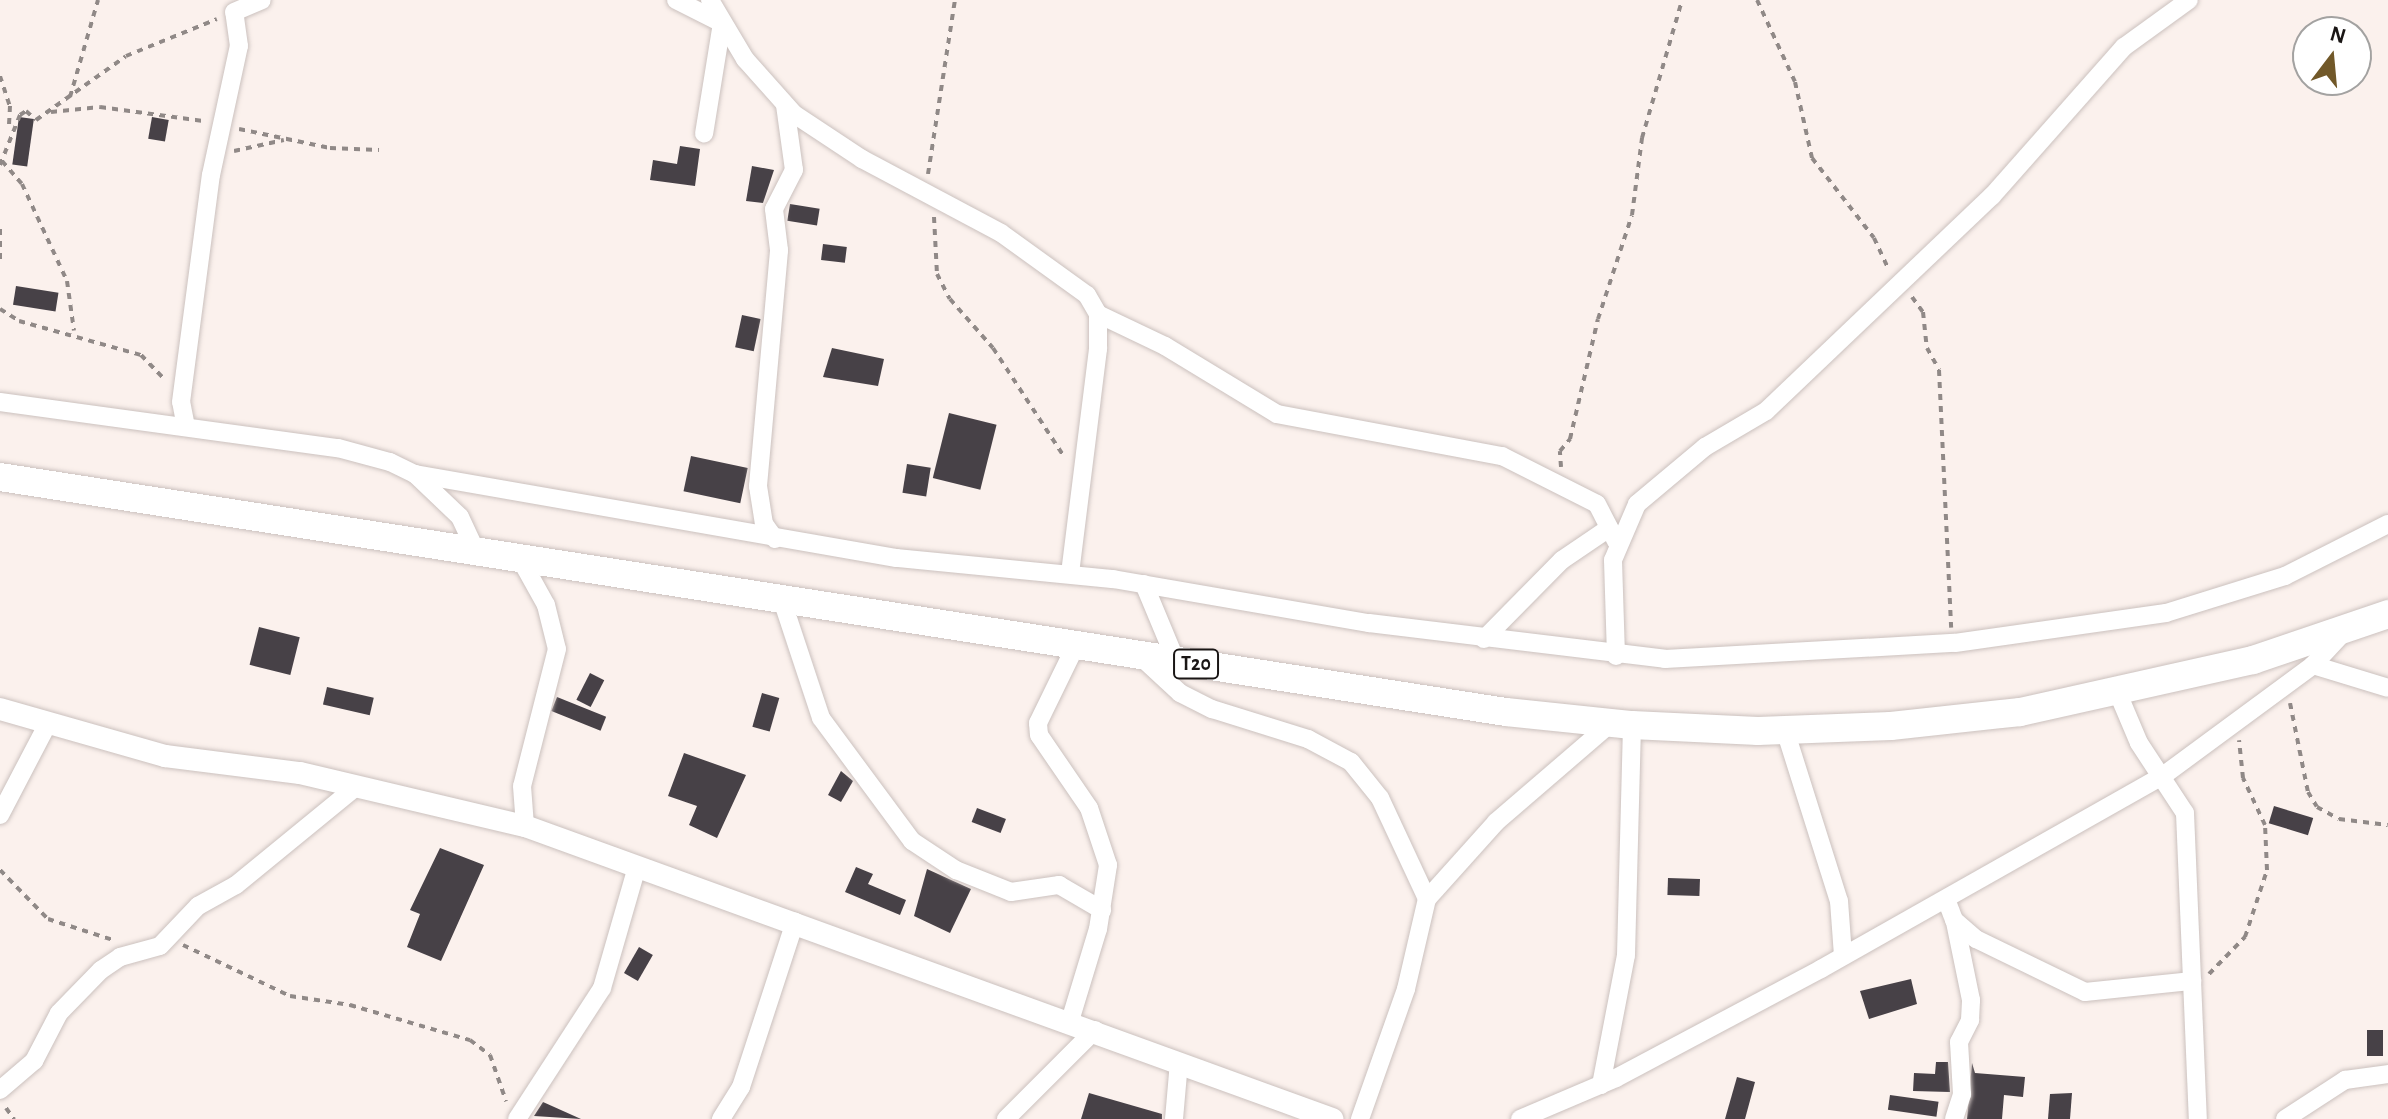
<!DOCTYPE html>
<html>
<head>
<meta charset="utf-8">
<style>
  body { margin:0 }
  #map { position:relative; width:2388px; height:1119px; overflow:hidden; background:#fbf1ed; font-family:"Alegreya Sans",sans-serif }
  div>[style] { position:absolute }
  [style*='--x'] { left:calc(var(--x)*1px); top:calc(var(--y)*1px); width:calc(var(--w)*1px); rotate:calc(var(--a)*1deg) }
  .building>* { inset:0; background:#474147; transform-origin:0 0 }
  .path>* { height:4px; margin-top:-2px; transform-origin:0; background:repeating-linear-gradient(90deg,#908987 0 6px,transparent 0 12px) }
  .roads { filter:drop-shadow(0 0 2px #cbc1be) drop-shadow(0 0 2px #cbc1be) }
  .minor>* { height:18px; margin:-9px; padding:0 9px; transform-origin:9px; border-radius:9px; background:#fff }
  .tertiary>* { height:22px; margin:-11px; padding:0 11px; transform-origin:11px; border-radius:11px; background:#fff }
  .primary>* { height:28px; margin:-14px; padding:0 14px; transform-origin:14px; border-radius:14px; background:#fff }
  span { translate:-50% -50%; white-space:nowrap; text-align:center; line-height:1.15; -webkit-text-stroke:8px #fff; paint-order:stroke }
  .shield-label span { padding:2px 6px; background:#fff; border:2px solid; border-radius:6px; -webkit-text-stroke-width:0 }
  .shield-label { font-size:20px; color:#1a1615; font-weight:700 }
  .north { position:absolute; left:2292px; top:16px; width:80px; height:80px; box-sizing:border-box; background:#fff; border:2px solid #a3a2a1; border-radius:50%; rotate:16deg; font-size:22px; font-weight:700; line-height:32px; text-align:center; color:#1a1615 }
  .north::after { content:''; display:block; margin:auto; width:28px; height:36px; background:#715829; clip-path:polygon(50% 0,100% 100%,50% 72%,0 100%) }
</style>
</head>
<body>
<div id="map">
  <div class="building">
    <i style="left:19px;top:117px;width:15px;height:48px;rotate:8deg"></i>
    <i style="left:152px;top:117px;width:17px;height:22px;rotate:10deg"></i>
    <i style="clip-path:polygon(680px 146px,700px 149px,695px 186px,650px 180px,653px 160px,677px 164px)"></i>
    <i style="clip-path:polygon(752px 166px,774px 170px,763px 203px,746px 201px)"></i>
    <i style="left:790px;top:204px;width:30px;height:17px;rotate:9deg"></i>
    <i style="left:823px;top:244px;width:24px;height:16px;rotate:7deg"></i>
    <i style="left:16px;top:286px;width:43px;height:19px;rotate:9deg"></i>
    <i style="left:742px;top:315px;width:19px;height:33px;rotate:12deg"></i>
    <i style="clip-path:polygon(832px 348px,884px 359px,878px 386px,823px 377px)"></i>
    <i style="left:949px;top:413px;width:49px;height:67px;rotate:14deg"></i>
    <i style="left:691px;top:456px;width:58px;height:36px;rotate:12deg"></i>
    <i style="left:907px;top:464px;width:24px;height:29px;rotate:9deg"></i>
    <i style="left:259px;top:627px;width:42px;height:39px;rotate:14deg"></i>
    <i style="left:590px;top:673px;width:16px;height:30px;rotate:27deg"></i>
    <i style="left:327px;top:687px;width:48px;height:18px;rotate:13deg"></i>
    <i style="left:762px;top:693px;width:18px;height:35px;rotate:16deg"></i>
    <i style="left:557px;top:697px;width:53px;height:15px;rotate:22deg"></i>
    <i style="clip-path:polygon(684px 753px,746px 775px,717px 838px,689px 825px,697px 806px,668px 796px)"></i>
    <i style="clip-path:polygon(841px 771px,853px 781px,841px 802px,828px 795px)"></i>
    <i style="left:2274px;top:806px;width:41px;height:18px;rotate:17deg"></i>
    <i style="left:977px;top:808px;width:31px;height:15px;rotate:21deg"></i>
    <i style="clip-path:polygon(440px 848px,484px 865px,441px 961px,407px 947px,420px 914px,410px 910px)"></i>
    <i style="clip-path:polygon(856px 867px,873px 874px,868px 884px,906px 900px,900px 915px,845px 892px)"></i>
    <i style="clip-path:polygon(927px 869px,971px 889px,950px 933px,914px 916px)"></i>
    <i style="left:1668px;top:878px;width:32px;height:17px;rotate:2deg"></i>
    <i style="left:639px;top:947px;width:16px;height:30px;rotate:30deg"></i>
    <i style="clip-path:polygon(1911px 979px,1917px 1004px,1869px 1019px,1860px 991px)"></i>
    <i style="left:2367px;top:1030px;width:16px;height:26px"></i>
    <i style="clip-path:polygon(1936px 1062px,1948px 1062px,1950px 1092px,1913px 1091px,1914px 1073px,1935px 1074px)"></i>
    <i style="clip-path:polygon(1972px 1063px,1975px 1073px,2025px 1077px,2023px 1097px,2004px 1095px,2002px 1119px,1967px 1119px)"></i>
    <i style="clip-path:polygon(1737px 1077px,1755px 1082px,1745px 1119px,1725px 1119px)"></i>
    <i style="clip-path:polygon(1089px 1093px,1162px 1114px,1162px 1119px,1081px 1119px)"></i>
    <i style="clip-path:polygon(2072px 1093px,2070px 1119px,2048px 1119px,2050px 1094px)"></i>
    <i style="left:1890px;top:1095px;width:49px;height:15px;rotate:8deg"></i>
    <i style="clip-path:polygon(543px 1102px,581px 1119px,534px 1116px)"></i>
  </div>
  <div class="path">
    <i style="--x:1757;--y:0;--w:90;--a:65.1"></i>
    <i style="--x:1795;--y:82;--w:78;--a:77.4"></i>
    <i style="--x:1812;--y:158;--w:101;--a:52.2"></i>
    <i style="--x:1874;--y:238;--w:35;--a:65"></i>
    <i style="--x:0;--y:76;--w:32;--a:72"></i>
    <i style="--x:10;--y:106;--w:21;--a:93"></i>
    <i style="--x:70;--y:97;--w:101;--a:-73.9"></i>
    <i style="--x:51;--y:112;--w:49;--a:-5.8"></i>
    <i style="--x:100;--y:107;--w:104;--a:7.7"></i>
    <i style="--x:239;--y:129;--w:93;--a:11.8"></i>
    <i style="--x:330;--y:148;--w:49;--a:2.3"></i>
    <i style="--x:234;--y:151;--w:51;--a:-12.4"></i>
    <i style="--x:2;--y:161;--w:30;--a:49"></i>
    <i style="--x:22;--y:184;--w:107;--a:65.1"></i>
    <i style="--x:67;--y:281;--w:50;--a:82"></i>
    <i style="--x:0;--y:165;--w:54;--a:-68.2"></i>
    <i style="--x:20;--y:115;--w:7;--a:-34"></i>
    <i style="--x:26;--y:111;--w:13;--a:42"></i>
    <i style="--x:36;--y:120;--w:110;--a:-35.4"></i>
    <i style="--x:126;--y:56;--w:98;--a:-22.1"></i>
    <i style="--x:928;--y:174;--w:176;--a:-81.2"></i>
    <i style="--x:934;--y:217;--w:57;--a:87"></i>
    <i style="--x:937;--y:274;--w:28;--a:63"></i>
    <i style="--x:950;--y:299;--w:65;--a:48.7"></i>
    <i style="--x:993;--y:348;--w:131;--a:56.8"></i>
    <i style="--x:0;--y:229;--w:36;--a:90"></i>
    <i style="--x:1912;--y:297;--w:19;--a:54"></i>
    <i style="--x:1923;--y:312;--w:36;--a:84"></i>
    <i style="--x:1927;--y:348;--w:25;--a:61"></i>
    <i style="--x:1939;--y:370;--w:258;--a:87.3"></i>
    <i style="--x:0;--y:309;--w:22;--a:32"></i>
    <i style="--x:19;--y:321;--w:127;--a:15.6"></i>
    <i style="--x:141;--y:355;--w:35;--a:46"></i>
    <i style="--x:1561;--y:467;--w:16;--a:-94"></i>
    <i style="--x:1560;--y:451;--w:16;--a:-50"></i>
    <i style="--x:1570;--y:439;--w:123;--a:-76.9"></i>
    <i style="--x:1598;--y:319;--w:109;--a:-71.9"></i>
    <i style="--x:1632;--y:215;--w:78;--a:-82.6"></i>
    <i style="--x:1642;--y:138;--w:144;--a:-73.8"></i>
    <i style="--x:2290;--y:703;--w:91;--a:78.6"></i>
    <i style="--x:2308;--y:792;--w:17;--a:59"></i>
    <i style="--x:2317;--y:807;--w:25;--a:29"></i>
    <i style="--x:2339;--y:819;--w:49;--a:7"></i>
    <i style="--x:0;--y:870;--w:69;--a:45.6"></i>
    <i style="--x:48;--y:919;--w:68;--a:17.9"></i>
    <i style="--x:183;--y:945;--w:119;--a:25.5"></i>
    <i style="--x:290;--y:996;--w:61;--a:8.5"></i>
    <i style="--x:350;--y:1005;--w:125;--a:16.3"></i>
    <i style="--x:470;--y:1040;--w:25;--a:37"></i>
    <i style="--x:490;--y:1055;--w:49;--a:70.8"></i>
    <i style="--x:2209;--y:974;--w:52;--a:-45.8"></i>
    <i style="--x:2245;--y:937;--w:71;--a:-71.8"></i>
    <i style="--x:2267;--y:870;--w:45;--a:-92.5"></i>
    <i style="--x:2265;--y:825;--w:52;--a:-115.1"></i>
    <i style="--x:2243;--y:778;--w:38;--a:-96"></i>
    <i style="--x:6;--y:1108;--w:14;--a:54"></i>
  </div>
  <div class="roads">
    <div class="minor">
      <i style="--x:676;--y:0;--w:51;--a:26.6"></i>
      <i style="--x:722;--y:23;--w:112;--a:99.2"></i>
      <i style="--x:710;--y:0;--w:69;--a:59.3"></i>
      <i style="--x:745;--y:59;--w:74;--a:48.3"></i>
      <i style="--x:794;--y:114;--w:82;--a:33.5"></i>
      <i style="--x:862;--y:159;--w:157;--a:28"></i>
      <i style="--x:1001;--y:233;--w:106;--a:35.8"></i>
      <i style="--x:1087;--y:295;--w:22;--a:60"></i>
      <i style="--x:1098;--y:314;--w:35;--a:90"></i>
      <i style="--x:1098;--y:349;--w:226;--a:97.1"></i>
      <i style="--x:1098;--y:314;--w:74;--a:25.5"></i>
      <i style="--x:1165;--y:346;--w:131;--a:31.3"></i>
      <i style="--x:1277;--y:414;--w:229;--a:10.6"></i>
      <i style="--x:1502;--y:456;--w:106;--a:26.8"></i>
      <i style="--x:1597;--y:504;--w:42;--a:62.8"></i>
      <i style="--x:0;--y:402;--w:341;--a:7.8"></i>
      <i style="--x:338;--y:448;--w:54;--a:15.1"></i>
      <i style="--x:390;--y:462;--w:28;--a:26"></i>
      <i style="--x:415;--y:474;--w:62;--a:43.7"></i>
      <i style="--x:460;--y:517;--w:40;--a:65"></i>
      <i style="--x:186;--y:427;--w:25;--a:-101"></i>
      <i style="--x:181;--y:402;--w:229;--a:-82.5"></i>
      <i style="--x:211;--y:175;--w:132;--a:-77.8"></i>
      <i style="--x:239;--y:46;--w:34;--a:-98"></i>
      <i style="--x:234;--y:12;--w:30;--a:-23"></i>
      <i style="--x:415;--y:474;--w:489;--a:9.9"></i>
      <i style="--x:897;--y:558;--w:217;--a:5.6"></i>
      <i style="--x:1113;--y:579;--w:260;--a:9.8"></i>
      <i style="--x:1369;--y:623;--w:298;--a:6.9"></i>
      <i style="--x:1665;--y:659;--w:290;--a:-3.2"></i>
      <i style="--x:1955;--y:643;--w:213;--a:-8.1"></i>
      <i style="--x:2166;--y:613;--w:125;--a:-17.3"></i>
      <i style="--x:2285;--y:576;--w:115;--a:-26.8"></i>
      <i style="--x:775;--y:539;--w:19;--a:-126"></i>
      <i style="--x:764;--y:524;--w:38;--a:-99"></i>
      <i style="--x:758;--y:486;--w:237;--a:-84.9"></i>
      <i style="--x:779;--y:250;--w:41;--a:-97"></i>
      <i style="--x:774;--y:209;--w:44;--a:-62.9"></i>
      <i style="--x:794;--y:170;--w:66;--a:-97.9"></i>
      <i style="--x:521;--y:560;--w:51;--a:60.9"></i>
      <i style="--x:546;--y:605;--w:45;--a:76"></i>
      <i style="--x:557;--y:649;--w:141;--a:104.3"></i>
      <i style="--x:522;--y:786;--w:40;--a:85.7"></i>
      <i style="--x:1144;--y:584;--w:83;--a:67.4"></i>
      <i style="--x:782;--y:600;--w:124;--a:71.7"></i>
      <i style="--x:821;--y:718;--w:153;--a:53.5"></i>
      <i style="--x:912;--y:841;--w:53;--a:33.4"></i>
      <i style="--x:956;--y:870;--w:59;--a:21.8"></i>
      <i style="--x:1011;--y:892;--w:49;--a:-8.3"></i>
      <i style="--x:1059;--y:885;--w:50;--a:30.2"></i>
      <i style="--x:1484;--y:639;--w:111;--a:-45.4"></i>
      <i style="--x:1562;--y:560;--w:57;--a:-34.2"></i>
      <i style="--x:1616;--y:656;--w:96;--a:-91.8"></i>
      <i style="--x:1613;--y:560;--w:61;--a:-66.8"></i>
      <i style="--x:1637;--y:504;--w:89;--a:-40"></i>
      <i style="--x:1705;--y:447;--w:71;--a:-30.5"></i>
      <i style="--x:1766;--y:411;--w:312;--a:-43.6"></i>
      <i style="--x:1992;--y:196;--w:199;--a:-48.5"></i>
      <i style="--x:2124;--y:47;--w:80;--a:-35.9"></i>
      <i style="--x:1141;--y:657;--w:53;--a:42.7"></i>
      <i style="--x:1180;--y:693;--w:36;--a:27"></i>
      <i style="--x:1212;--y:709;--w:101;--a:17.4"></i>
      <i style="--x:1308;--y:739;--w:49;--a:28.1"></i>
      <i style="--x:1351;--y:762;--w:46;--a:51.1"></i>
      <i style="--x:1380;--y:798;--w:111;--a:65"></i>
      <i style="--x:2313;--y:665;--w:78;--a:17"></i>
      <i style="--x:2117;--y:691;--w:56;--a:67.1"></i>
      <i style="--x:2139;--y:743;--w:84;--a:56.7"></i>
      <i style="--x:2185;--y:813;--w:306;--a:87.6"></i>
      <i style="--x:1785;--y:730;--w:179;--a:72.5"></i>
      <i style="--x:1839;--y:901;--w:55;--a:85.8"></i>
      <i style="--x:0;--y:815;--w:102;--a:-62.4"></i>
      <i style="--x:1946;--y:899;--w:22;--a:69"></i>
      <i style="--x:1954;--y:920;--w:29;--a:41"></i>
      <i style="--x:1976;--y:939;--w:121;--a:25.9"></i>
      <i style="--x:2085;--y:992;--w:108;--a:-5.9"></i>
      <i style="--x:1070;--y:1021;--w:96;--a:-73.1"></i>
      <i style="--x:1098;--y:929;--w:65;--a:-81.1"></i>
      <i style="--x:1108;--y:865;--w:60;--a:-108.4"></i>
      <i style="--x:1089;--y:808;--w:88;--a:-124.4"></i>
      <i style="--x:1039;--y:735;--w:12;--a:-95"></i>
      <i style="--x:1038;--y:723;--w:87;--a:-64"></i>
      <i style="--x:1601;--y:1085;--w:132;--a:-79.1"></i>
      <i style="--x:1626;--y:955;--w:230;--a:-88.5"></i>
      <i style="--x:0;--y:1090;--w:45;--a:-40.5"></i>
      <i style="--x:34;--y:1061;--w:54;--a:-62.5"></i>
      <i style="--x:59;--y:1013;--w:60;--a:-45.7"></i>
      <i style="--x:101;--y:970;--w:23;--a:-34"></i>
      <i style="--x:120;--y:957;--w:41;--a:-15.4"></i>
      <i style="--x:160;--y:946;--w:55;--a:-46.5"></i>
      <i style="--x:198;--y:906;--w:43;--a:-28.9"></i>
      <i style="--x:236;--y:885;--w:156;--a:-39.3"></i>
      <i style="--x:517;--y:1119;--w:156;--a:-57"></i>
      <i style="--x:602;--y:988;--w:126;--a:-73.9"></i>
      <i style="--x:721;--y:1119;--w:38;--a:-58"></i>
      <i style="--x:741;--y:1087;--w:174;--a:-71.9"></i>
      <i style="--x:1006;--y:1119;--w:126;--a:-45"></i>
      <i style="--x:1174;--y:1119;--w:57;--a:-85"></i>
      <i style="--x:1360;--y:1119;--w:138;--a:-70.5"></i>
      <i style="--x:1406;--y:989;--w:92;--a:-76.9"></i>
      <i style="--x:1427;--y:899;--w:103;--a:-48.1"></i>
      <i style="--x:1496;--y:822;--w:152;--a:-40.7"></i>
      <i style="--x:1520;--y:1119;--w:104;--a:-23.1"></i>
      <i style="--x:1616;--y:1078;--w:232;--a:-28"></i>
      <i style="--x:1821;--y:969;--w:394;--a:-29.5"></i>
      <i style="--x:2164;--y:775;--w:185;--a:-36.4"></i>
      <i style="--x:2313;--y:665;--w:45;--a:-46.8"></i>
      <i style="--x:1954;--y:1119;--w:26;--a:-72"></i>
      <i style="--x:1962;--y:1094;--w:52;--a:-93.3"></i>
      <i style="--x:1959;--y:1042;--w:25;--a:-63"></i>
      <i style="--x:1970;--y:1020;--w:20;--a:-87"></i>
      <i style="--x:1971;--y:1000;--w:80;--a:-101.6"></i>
      <i style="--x:2285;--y:1119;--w:72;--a:-33"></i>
      <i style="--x:2345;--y:1080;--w:43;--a:-7.9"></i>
    </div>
    <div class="tertiary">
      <i style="--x:0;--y:709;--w:172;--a:15.9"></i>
      <i style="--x:165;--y:756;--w:136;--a:7.2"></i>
      <i style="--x:300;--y:773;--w:231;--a:13.3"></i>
      <i style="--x:525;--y:826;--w:859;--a:19.95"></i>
    </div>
    <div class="primary">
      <i style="--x:0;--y:477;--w:1524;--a:8.87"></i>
      <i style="--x:1506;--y:712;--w:127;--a:5.9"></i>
      <i style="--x:1632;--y:725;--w:126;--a:2.7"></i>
      <i style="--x:1758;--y:731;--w:133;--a:-2.2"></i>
      <i style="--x:1891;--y:726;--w:130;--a:-6.2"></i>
      <i style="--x:2020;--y:712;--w:239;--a:-12.6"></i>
      <i style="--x:2253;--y:660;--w:143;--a:-18.8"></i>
    </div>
  </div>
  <div class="shield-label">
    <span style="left:1196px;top:664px">T20</span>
  </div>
  <div class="north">N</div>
</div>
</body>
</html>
